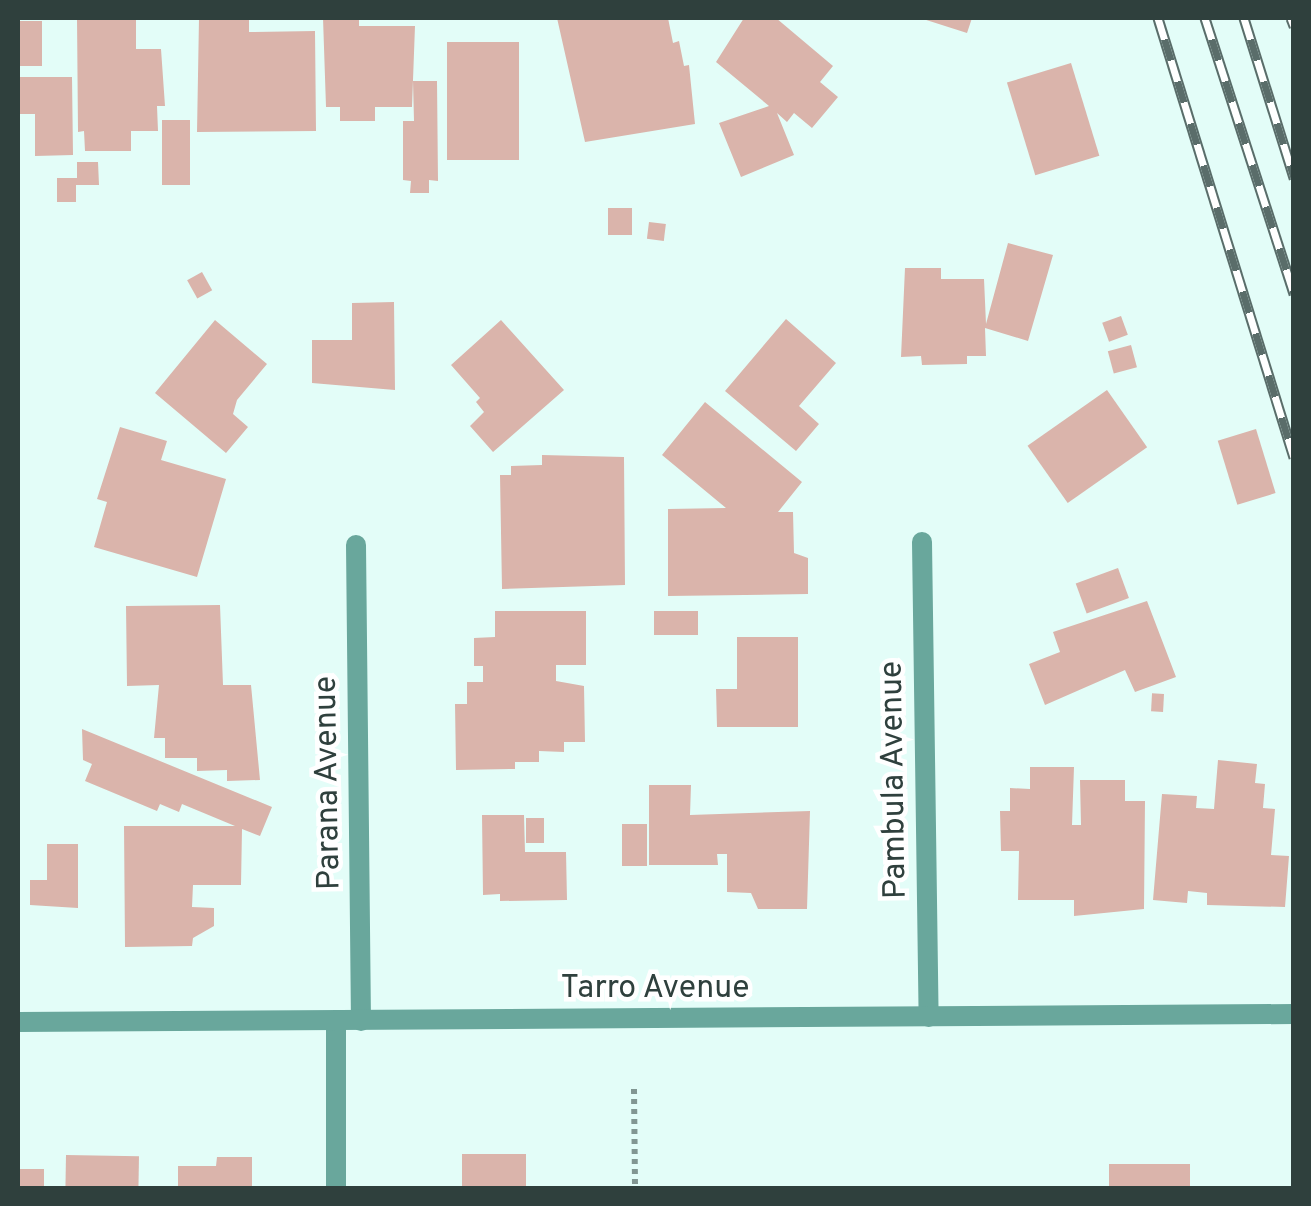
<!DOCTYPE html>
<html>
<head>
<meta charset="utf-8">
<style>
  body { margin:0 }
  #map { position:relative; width:1311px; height:1206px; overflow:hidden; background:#e3fdf8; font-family:Overpass,sans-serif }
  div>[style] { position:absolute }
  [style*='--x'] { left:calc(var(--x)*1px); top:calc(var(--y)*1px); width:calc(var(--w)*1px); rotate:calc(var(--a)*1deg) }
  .building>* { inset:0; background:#dab4ab; transform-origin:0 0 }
  .path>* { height:6px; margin-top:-3px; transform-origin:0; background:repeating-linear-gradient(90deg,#819692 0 5px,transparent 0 10px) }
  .street>* { height:20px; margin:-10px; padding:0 10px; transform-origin:10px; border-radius:10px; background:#69a79c }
  .rail>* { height:11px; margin-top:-5.5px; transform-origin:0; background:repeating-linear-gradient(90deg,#fff 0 22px,#5a6d6a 0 44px); box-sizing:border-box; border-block:2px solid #5a6d6a }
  span { translate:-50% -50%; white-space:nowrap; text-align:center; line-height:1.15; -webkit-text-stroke:9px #fff; paint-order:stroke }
  .street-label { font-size:32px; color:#2f403d }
  .frame { position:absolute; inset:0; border:20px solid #2f403d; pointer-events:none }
</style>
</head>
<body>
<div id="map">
  <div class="building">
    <i style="clip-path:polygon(77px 18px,136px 18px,136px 49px,161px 49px,165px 106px,157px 106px,158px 131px,131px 131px,131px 151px,85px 151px,84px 131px,78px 132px)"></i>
    <i style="clip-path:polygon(199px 18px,249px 18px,249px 32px,315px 31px,316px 131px,197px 132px)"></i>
    <i style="clip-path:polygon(323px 18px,359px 18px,359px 26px,415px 26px,412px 107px,375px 107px,375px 121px,340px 121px,340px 107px,326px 107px)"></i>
    <i style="clip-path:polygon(557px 18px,668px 18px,673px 43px,679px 41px,684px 66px,689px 65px,695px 124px,585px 142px)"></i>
    <i style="clip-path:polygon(744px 18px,776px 18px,833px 66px,820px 82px,838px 97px,812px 128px,794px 113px,787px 122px,777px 113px,794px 155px,741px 177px,719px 123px,769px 106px,716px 62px)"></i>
    <i style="clip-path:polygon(920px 18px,972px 18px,967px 33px)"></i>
    <i style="left:18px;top:21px;width:24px;height:45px"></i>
    <i style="left:447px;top:42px;width:72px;height:118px"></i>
    <i style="left:1071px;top:63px;width:97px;height:67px;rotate:73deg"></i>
    <i style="clip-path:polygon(18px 77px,72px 77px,73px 155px,35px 156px,35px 114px,18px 114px)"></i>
    <i style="clip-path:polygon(413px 81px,437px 81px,438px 181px,429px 180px,429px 193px,410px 193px,411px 181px,403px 180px,403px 121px,414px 121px)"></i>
    <i style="left:162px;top:120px;width:28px;height:65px"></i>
    <i style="clip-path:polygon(77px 162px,98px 162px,99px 185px,76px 185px,76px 202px,57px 202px,57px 178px,77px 178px)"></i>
    <i style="left:632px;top:208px;width:27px;height:24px;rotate:90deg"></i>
    <i style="left:649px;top:222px;width:17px;height:17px;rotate:7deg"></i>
    <i style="clip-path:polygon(1008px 243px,1053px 255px,1028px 341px,985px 328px,986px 356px,967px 356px,967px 364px,922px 365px,921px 356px,901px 357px,905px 268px,941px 268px,941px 279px,984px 279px,986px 324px)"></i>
    <i style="left:202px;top:272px;width:21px;height:17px;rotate:61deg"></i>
    <i style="clip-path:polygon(394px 302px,395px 390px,312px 383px,312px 340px,352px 340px,352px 303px)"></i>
    <i style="left:1121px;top:316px;width:20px;height:20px;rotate:70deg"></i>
    <i style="clip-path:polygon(786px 319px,836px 363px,799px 406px,819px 424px,796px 451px,725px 391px)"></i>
    <i style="clip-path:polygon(215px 320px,267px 364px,237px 400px,233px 414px,248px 427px,226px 453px,155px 393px)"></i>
    <i style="clip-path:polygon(501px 320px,564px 390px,493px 452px,470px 426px,484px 412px,476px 402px,480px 398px,451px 365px)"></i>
    <i style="left:1131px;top:345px;width:23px;height:24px;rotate:75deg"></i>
    <i style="left:1107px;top:390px;width:70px;height:97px;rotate:55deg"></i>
    <i style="clip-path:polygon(705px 402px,802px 482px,778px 512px,793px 512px,794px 553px,808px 558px,808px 594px,668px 596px,668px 509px,726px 508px,662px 455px)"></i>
    <i style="clip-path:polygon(120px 427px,167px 441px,161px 460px,226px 479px,197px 577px,94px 547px,107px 502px,97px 499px)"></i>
    <i style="left:1256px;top:429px;width:67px;height:40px;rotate:73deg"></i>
    <i style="clip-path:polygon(542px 455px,624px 457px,625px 585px,502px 589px,500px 475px,511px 475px,511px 466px,542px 465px)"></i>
    <i style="left:1118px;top:568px;width:32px;height:45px;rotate:70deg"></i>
    <i style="clip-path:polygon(1147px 601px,1176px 677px,1135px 692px,1125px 670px,1045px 705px,1029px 664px,1060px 652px,1053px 632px)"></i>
    <i style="clip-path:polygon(220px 605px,223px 685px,251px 685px,260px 780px,227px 781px,227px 770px,197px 771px,197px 758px,165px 758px,165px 738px,154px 738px,159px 685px,127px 686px,126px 606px)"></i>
    <i style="clip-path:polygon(495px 611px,586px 611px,586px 665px,556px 665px,556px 681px,584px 686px,585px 742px,564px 742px,564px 752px,539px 751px,539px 762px,515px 762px,515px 769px,456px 770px,455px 704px,467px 704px,467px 682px,483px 682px,483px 666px,474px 666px,474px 638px,495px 637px)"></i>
    <i style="left:654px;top:611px;width:44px;height:24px"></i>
    <i style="clip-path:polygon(737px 637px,798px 637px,798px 727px,717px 727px,716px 689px,737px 689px)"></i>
    <i style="left:1164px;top:694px;width:18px;height:12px;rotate:93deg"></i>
    <i style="clip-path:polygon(82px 729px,272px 807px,260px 836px,242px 829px,241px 885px,193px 885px,192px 907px,214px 908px,214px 926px,193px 938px,192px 946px,125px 947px,124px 826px,235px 826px,182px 804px,179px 812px,160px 804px,157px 811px,85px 781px,92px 764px,83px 760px)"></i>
    <i style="clip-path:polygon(1218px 760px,1257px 764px,1255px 783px,1265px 784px,1263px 808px,1275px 809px,1271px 855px,1289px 856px,1285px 907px,1207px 905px,1207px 893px,1188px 891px,1187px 903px,1153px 900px,1162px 794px,1197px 796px,1196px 808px,1214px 809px)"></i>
    <i style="clip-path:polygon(1030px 767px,1074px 767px,1072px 825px,1081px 825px,1080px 780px,1125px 780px,1125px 801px,1145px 801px,1144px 909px,1074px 916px,1074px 900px,1018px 900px,1019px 851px,1001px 851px,1000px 811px,1010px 811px,1010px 788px,1030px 789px)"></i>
    <i style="clip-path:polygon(649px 785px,691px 785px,690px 815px,810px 811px,807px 909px,758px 909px,751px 893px,727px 892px,727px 854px,717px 854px,718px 865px,649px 865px)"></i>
    <i style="clip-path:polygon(482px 815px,524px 815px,525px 852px,566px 852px,567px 900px,500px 901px,500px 894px,483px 895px)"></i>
    <i style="left:526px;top:818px;width:18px;height:25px"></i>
    <i style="left:647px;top:824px;width:42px;height:25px;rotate:90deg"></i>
    <i style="clip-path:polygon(47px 844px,78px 844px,78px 908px,30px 905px,30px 880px,47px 880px)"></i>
    <i style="left:462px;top:1154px;width:64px;height:34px"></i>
    <i style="left:66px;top:1155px;width:73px;height:33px;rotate:1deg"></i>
    <i style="clip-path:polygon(217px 1157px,252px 1157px,252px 1188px,178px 1188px,178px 1166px,216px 1166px)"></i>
    <i style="left:1190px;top:1164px;width:24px;height:81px;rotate:90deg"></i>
    <i style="left:18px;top:1169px;width:26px;height:19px"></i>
  </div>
  <div class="path">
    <i style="--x:634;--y:1089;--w:99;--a:89.4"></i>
  </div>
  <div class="street">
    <i style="--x:922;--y:542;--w:475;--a:89.2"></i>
    <i style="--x:356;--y:545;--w:476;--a:89.4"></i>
    <i style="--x:336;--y:1021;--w:167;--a:90"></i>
    <i style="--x:18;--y:1022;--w:1276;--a:-0.36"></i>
  </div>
  <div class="rail">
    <i style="--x:1158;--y:18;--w:460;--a:72.8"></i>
    <i style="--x:1205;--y:18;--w:290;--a:72.1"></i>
    <i style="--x:1244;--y:18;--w:168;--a:72.6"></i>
    <i style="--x:1291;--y:18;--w:9;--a:69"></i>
  </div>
  <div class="street-label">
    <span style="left:895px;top:780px;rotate:-91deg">Pambula Avenue</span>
    <span style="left:329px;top:783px;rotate:-91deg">Parana Avenue</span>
    <span style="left:655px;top:989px">Tarro Avenue</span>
  </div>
  <div class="frame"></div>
</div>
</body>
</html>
